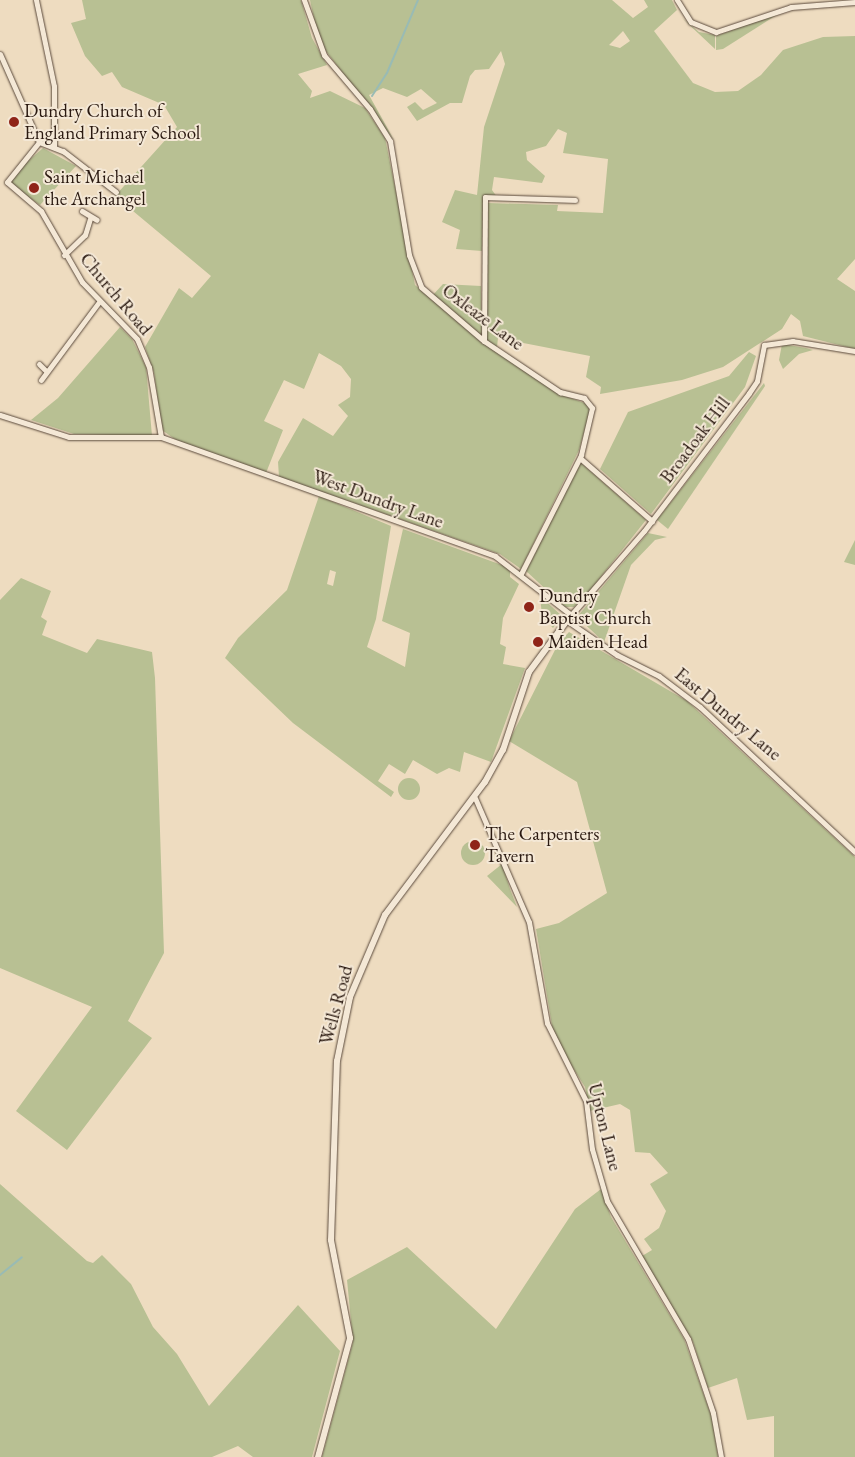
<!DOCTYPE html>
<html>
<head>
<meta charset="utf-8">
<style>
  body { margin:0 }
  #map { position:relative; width:855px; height:1457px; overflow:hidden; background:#eedcc0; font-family:"EB Garamond",serif }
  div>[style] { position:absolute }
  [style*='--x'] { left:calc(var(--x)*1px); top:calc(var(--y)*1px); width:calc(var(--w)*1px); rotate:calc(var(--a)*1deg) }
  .green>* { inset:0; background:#b8c093 }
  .round { border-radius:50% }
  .stream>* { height:2px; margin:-1px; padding:0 1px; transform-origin:1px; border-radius:1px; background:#99bbb4 }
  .roads { filter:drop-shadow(0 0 1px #5b4a3c) drop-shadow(0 0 1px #5b4a3c) }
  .minor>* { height:5px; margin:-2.5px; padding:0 2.5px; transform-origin:2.5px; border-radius:2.5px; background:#f4e8d6 }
  .tertiary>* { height:6px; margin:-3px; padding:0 3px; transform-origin:3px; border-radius:3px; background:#f4e8d6 }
  .dots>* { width:14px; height:14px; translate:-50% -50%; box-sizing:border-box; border:2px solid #f4e8d6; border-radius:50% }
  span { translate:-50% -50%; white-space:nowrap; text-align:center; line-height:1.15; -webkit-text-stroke:4px #f4e8d6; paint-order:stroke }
  .poi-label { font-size:19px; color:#2a1910 }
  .left { translate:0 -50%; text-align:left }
  .street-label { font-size:19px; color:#2a1910 }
</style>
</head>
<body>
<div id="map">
  <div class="green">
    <i style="clip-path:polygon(82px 0,301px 0,312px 38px,327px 65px,298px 74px,312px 91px,310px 98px,330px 91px,365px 108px,385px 138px,415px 285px,481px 342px,560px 394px,587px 404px,590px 411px,579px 450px,521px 569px,500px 554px,279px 477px,278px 462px,303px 418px,333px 436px,348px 416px,338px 405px,350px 397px,351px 379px,341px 366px,319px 353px,304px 389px,284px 380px,264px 421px,283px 430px,266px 473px,176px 440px,162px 430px,154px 373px,145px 347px,179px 288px,192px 298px,211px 276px,115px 196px,177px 127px,164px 105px,122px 87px,112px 72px,102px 76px,85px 56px,71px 23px,86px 19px)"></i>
    <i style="clip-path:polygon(evenodd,310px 0,612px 0,633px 18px,648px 7px,644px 0,672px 0,677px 10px,654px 31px,693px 83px,715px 92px,738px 91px,761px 75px,783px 50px,823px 37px,855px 36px,855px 259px,837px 279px,855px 291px,855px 349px,803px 336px,800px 321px,791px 314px,782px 329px,723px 367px,682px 380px,600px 394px,601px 387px,586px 377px,590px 356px,498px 338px,497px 347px,486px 340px,488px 203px,558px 205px,557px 211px,603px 213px,608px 159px,563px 153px,567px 133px,558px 129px,546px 146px,526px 152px,527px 160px,545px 176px,542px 183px,494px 177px,492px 190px,497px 197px,484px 195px,482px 251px,456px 249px,460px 230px,442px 222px,455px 190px,477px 195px,484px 127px,505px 64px,501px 51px,489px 69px,475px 70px,470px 76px,462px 103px,450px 103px,417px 121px,407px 107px,415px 102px,423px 110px,437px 103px,421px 89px,407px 97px,383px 88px,369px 95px,394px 140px,319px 42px,310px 0,623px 31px,630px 41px,620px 48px,609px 45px,623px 31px)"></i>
    <i style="clip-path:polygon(783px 11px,723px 49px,716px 50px,716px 36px)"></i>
    <i style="clip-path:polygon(682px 18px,699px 32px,715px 35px,715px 49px)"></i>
    <i style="clip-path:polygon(43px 148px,76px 166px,40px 205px,10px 185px,10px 177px)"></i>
    <i style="clip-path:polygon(443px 284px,481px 286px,482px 337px,432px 296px)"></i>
    <i style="clip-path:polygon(120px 327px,132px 339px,146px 367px,152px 436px,74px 434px,31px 420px,58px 398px)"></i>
    <i style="clip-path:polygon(782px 344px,806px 348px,813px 350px,799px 354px,783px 369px,779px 360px)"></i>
    <i style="clip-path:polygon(749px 352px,756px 356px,745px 387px,651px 514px,600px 469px,628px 412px,729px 376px)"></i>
    <i style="clip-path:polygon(764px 383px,765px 386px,668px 529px,657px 520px)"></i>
    <i style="clip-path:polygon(580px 462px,646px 520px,588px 593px,574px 607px,565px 607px,526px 571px)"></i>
    <i style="clip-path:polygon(evenodd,319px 496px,391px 526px,376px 619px,367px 647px,405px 667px,410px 633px,382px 621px,403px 529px,510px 568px,510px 577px,519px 584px,503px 618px,500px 644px,506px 647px,503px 664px,525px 668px,491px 762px,464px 752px,460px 772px,449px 768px,437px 774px,413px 760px,405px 774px,389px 764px,378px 781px,394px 792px,391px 797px,293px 723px,225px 658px,238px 638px,287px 590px,319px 496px,330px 570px,336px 572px,333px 586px,327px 584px,330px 570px)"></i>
    <i style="clip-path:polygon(648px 533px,667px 537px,655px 540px,631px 565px,604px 642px,577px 617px)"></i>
    <i style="clip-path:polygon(855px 540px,855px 565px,844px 562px)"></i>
    <i style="clip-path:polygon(21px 578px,51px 591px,41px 617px,47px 621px,42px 635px,87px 653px,97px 639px,152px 652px,155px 678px,164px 953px,128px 1021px,152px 1038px,67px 1150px,16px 1111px,92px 1007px,0 968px,0 600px)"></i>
    <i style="clip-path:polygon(540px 596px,562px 616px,553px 628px,542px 616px)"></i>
    <i style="clip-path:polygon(569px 632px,687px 701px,855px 857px,855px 1457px,774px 1457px,774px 1416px,747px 1420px,737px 1378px,708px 1388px,693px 1342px,642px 1256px,652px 1250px,644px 1239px,659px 1228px,666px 1211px,650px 1184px,668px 1173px,650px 1153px,635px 1152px,630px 1110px,620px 1104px,590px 1111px,585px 1087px,554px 1038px,536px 929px,559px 923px,607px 893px,577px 782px,509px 741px,558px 644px)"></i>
    <i class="round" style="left:398px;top:778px;width:22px;height:22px"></i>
    <i class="round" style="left:461px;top:841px;width:24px;height:24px"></i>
    <i style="clip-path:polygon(502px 864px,510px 889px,517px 907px,487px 876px)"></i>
    <i style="clip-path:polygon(0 1184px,87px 1261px,93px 1263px,102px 1255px,131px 1284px,153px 1327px,177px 1354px,209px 1406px,298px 1305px,340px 1351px,312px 1457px,253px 1457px,238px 1446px,212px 1457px,0 1457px)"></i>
    <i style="clip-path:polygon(601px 1189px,611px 1217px,684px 1339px,712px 1418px,718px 1457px,322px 1457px,353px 1342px,347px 1280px,407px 1247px,496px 1329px,575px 1209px)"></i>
  </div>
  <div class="stream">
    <i style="--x:372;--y:96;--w:27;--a:-57"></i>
    <i style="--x:387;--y:73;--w:79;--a:-67"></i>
    <i style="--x:0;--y:1275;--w:28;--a:-39"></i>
  </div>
  <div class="roads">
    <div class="minor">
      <i style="--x:36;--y:0;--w:88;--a:78.2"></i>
      <i style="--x:54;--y:86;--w:60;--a:90"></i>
      <i style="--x:304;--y:0;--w:59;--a:70"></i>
      <i style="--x:324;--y:55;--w:71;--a:49.6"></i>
      <i style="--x:370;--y:109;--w:38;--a:58"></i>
      <i style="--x:390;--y:141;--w:116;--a:80.5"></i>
      <i style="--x:409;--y:255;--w:34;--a:69"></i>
      <i style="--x:421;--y:287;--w:83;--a:40.6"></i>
      <i style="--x:484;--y:341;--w:92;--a:33.9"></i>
      <i style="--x:560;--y:392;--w:25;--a:14"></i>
      <i style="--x:584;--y:398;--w:13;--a:51"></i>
      <i style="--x:592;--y:408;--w:48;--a:103.2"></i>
      <i style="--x:581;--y:455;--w:133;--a:116.8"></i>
      <i style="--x:677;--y:0;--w:26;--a:58"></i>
      <i style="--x:691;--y:22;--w:27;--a:22"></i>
      <i style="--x:716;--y:32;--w:79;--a:-18.4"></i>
      <i style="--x:791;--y:7;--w:64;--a:-4.5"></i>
      <i style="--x:0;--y:54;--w:96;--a:66.1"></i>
      <i style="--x:39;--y:142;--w:26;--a:21"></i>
      <i style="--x:63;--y:151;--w:67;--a:37.7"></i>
      <i style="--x:7;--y:182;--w:45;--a:40.5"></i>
      <i style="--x:41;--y:211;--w:82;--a:60"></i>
      <i style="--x:82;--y:282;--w:79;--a:46"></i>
      <i style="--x:137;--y:339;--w:30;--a:67"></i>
      <i style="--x:149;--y:367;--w:71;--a:80.3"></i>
      <i style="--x:7;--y:182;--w:51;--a:-51.3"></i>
      <i style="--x:82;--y:211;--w:17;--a:31"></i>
      <i style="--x:64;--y:255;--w:29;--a:-44"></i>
      <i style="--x:85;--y:235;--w:17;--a:-73"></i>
      <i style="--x:484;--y:341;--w:144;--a:-89.6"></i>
      <i style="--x:485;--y:197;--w:90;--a:1.9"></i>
      <i style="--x:39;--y:364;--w:10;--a:45"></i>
      <i style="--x:41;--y:380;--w:97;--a:-53.4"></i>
      <i style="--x:0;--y:415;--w:72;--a:17.7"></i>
      <i style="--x:69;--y:437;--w:92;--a:0"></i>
      <i style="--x:161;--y:437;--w:355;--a:19.6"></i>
      <i style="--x:495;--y:556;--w:96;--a:37.8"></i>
      <i style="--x:571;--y:615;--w:111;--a:-49"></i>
      <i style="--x:644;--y:531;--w:173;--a:-52.7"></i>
      <i style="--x:749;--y:393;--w:14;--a:-56"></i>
      <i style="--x:757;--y:381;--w:37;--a:-79"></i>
      <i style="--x:764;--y:345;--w:29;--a:-8"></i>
      <i style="--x:793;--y:341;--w:63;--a:9.2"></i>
      <i style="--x:580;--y:458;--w:96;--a:41.2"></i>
      <i style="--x:566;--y:620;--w:62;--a:34.5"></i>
      <i style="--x:617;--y:655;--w:47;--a:26.6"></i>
      <i style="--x:659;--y:676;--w:51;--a:37.1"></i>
      <i style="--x:700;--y:707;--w:212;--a:43.1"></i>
      <i style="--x:475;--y:798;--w:135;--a:66.5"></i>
      <i style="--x:529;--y:922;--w:103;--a:79.9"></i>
      <i style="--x:547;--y:1023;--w:87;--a:63.4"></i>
      <i style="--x:586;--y:1101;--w:48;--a:82.9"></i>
      <i style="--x:592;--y:1149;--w:54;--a:73.9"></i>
      <i style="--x:607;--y:1201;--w:160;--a:59.6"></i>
      <i style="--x:688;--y:1339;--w:78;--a:71.3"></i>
      <i style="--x:713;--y:1413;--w:45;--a:79.7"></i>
    </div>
    <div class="tertiary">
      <i style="--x:318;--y:1457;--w:123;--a:-74.9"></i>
      <i style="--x:350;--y:1338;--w:100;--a:-101"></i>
      <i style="--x:331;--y:1240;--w:179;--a:-88.1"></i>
      <i style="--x:337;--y:1061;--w:65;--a:-78.5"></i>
      <i style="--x:350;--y:997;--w:89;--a:-66.9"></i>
      <i style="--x:385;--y:915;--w:166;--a:-53.1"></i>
      <i style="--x:485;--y:782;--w:37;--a:-61"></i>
      <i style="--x:503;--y:750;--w:82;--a:-71.6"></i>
      <i style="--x:529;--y:672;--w:71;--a:-53.6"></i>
    </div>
  </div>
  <div class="dots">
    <i style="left:14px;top:122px;background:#8f2418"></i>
    <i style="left:34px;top:188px;background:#8f2418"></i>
    <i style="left:529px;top:607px;background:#8f2418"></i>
    <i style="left:538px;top:642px;background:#8f2418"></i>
    <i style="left:475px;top:845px;background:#8f2418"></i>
  </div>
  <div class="poi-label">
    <span class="left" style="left:24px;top:122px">Dundry Church of<br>England Primary School</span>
    <span class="left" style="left:44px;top:188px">Saint Michael<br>the Archangel</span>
    <span class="left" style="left:539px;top:607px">Dundry<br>Baptist Church</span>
    <span class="left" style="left:548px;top:642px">Maiden Head</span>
    <span class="left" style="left:485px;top:845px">The Carpenters<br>Tavern</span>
  </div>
  <div class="street-label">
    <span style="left:116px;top:294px;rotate:50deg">Church Road</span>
    <span style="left:483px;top:317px;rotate:37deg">Oxleaze Lane</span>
    <span style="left:695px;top:440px;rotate:-53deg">Broadoak Hill</span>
    <span style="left:378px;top:499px;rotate:20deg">West Dundry Lane</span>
    <span style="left:728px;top:714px;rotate:40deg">East Dundry Lane</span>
    <span style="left:336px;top:1005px;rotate:-75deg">Wells Road</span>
    <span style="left:605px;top:1127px;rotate:76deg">Upton Lane</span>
  </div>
</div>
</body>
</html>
